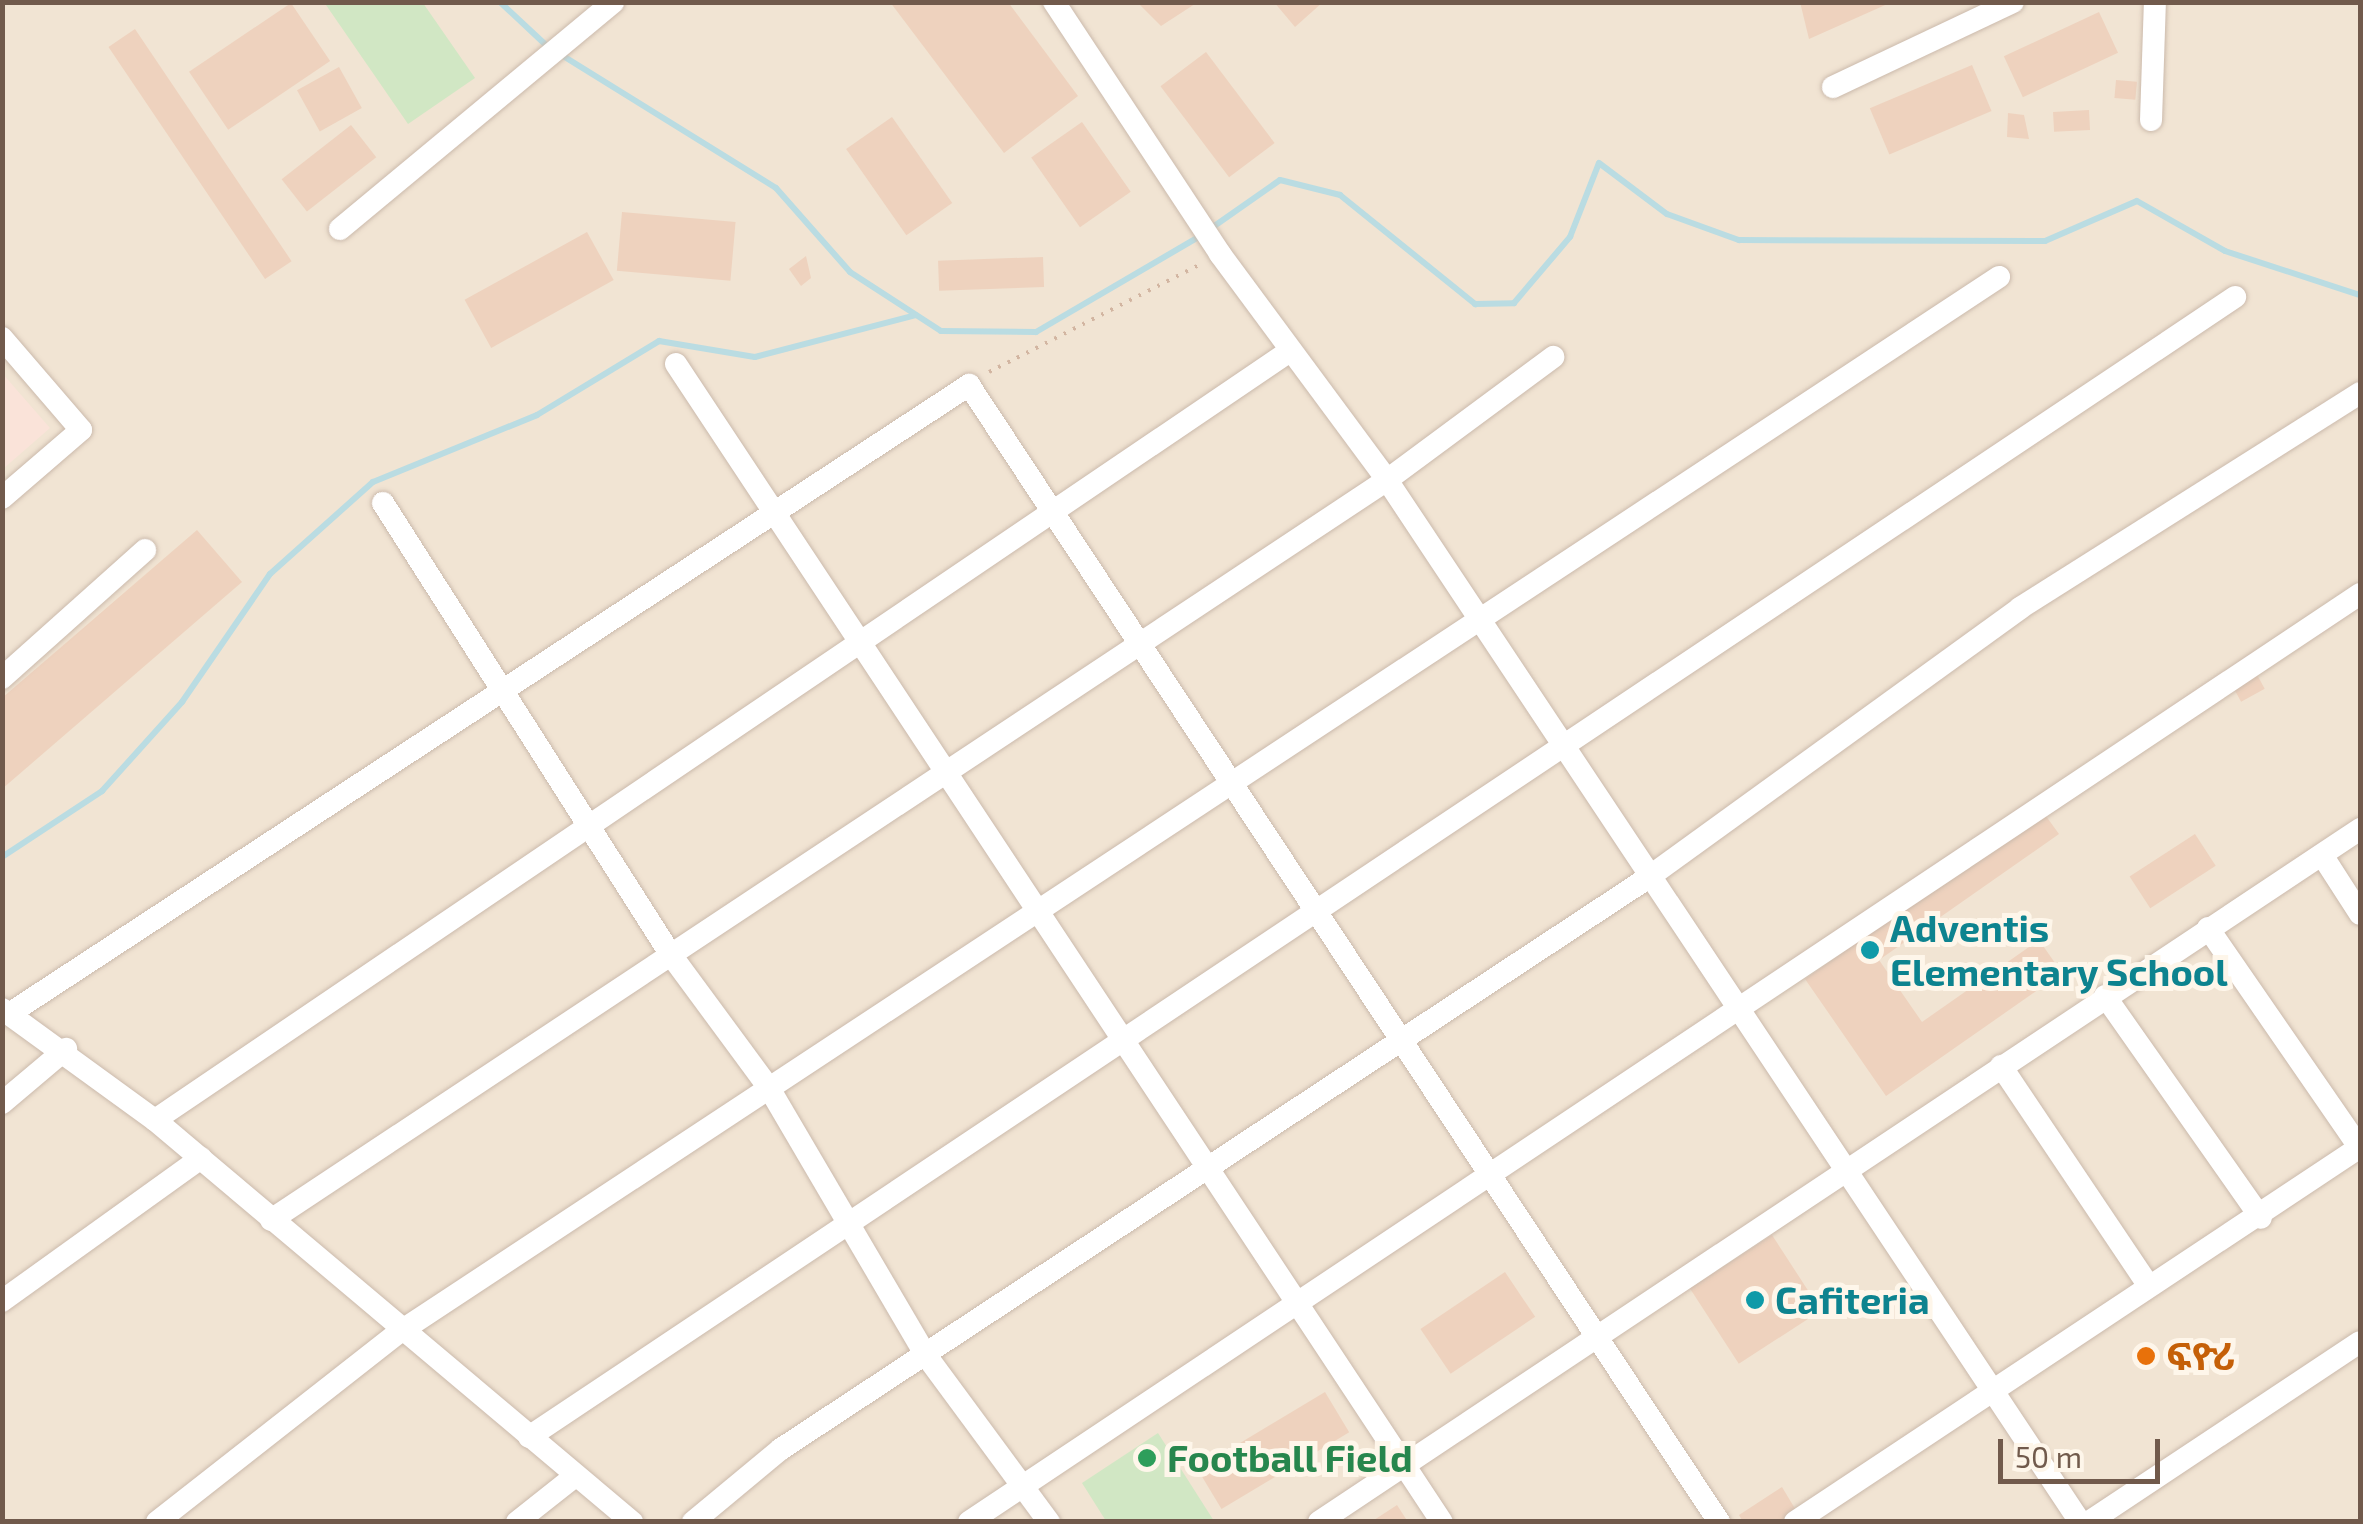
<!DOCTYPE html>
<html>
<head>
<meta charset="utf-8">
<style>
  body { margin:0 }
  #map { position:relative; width:2363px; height:1524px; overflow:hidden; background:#faf2e4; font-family:"Exo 2","Noto Sans Ethiopic",sans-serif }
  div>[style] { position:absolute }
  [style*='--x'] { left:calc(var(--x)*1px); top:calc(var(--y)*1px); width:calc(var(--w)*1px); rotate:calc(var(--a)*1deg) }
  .residential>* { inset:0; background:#f1e4d3; transform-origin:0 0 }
  .commercial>* { inset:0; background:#fae3d9 }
  .green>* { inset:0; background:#d1e7c4 }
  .stream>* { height:6px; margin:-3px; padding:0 3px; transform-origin:3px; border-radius:3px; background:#badce2 }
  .building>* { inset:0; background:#eed2be; transform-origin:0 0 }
  .path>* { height:4px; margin-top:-2px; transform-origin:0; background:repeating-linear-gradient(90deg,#d2b5a1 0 2.5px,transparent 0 10.5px) }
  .roads { filter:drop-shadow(0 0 2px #cbbaac) drop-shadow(0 0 2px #cbbaac) }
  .minor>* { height:22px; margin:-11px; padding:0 11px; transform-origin:11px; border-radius:11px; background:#fff }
  .dots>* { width:28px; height:28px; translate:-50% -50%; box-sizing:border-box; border:5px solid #fef6ea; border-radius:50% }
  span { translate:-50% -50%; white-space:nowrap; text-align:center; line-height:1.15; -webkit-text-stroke:10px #fef6ea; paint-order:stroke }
  .culture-label { font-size:38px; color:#0d838f; font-weight:700 }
  .left { translate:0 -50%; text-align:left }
  .food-label { font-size:38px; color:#c56008; font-weight:700 }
  .leisure-label { font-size:38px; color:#27864d; font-weight:700 }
  .frame { position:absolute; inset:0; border:5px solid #715a4c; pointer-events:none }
  .scale { position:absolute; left:1998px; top:1439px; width:162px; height:45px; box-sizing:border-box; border:5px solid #715a4c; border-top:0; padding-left:12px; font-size:30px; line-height:35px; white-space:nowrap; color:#715a4c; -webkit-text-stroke:8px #fef6ea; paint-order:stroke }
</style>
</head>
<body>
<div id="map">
  <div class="residential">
    <i style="left:3px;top:3px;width:2357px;height:1518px"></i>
  </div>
  <div class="commercial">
    <i style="clip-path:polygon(2px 373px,50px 428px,3px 469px,2px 469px)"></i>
  </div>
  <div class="green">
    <i style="clip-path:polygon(423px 3px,475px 78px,408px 124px,326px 5px)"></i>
    <i style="clip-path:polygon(1158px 1433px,1214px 1521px,1106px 1521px,1082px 1483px)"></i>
  </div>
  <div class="stream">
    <i style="--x:500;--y:2;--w:64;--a:43.1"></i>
    <i style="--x:547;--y:46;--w:269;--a:31.8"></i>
    <i style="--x:776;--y:188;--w:112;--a:48.6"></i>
    <i style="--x:850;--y:272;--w:108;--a:33"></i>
    <i style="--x:941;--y:331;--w:95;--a:0.6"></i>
    <i style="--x:1036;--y:332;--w:190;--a:-30.3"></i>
    <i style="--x:1210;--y:229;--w:85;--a:-35"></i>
    <i style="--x:1280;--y:180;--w:62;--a:14"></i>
    <i style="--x:1340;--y:195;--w:174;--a:38.9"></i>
    <i style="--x:1475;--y:304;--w:39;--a:-1"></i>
    <i style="--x:1514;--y:303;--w:87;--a:-49.7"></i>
    <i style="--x:1570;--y:237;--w:79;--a:-68.6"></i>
    <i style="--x:1599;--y:163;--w:85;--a:36.9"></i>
    <i style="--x:1667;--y:214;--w:77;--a:19.9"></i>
    <i style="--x:1739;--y:240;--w:306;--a:0.2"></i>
    <i style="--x:2045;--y:241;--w:100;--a:-23.5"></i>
    <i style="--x:2137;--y:201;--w:101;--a:29.6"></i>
    <i style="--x:2225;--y:251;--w:142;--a:18.1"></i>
    <i style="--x:2;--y:857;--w:120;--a:-33.4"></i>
    <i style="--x:102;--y:791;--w:120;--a:-48"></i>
    <i style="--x:182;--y:702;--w:155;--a:-55.5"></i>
    <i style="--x:270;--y:574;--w:138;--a:-41.8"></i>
    <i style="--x:373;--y:482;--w:177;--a:-22.2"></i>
    <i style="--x:537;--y:415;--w:143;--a:-31.2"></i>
    <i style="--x:659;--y:341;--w:97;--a:9.5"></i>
    <i style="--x:755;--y:357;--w:166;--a:-14.6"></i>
  </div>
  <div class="building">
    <i style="clip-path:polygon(890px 2px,1008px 2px,1078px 96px,1004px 153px)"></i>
    <i style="clip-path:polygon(1137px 2px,1198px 2px,1161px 26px)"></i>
    <i style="clip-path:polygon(1274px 2px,1323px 2px,1295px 27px)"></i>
    <i style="clip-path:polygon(1800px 2px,1892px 2px,1809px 39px)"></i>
    <i style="left:291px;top:3px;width:70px;height:123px;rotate:56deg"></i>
    <i style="left:2099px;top:12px;width:45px;height:105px;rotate:65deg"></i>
    <i style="left:135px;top:29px;width:280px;height:32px;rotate:56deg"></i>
    <i style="left:1206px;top:52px;width:114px;height:57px;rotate:53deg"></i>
    <i style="left:1972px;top:65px;width:50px;height:111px;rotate:67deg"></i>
    <i style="left:339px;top:67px;width:47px;height:48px;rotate:61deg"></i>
    <i style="left:2116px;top:80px;width:21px;height:18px;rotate:5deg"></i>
    <i style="left:2089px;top:110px;width:20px;height:36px;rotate:87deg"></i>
    <i style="clip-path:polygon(2008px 113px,2024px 115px,2029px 139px,2007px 137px)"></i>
    <i style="left:892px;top:117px;width:105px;height:56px;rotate:55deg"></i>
    <i style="left:1082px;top:122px;width:85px;height:62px;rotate:55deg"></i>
    <i style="left:351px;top:125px;width:41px;height:88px;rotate:52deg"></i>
    <i style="left:622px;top:212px;width:114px;height:59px;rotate:5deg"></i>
    <i style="left:587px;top:232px;width:55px;height:140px;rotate:61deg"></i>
    <i style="clip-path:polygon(806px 256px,811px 278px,801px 286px,789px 269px)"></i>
    <i style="left:1043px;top:257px;width:30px;height:105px;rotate:88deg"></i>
    <i style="clip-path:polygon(197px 530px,242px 582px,2px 789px,2px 698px)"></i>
    <i style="left:2256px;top:673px;width:18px;height:27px;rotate:61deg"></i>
    <i style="clip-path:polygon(2043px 812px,2059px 834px,1879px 960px,1922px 1022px,2039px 940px,2062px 973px,1886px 1096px,1805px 979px)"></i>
    <i style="left:2195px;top:834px;width:38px;height:78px;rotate:57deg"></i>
    <i style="left:1772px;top:1235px;width:90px;height:98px;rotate:57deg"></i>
    <i style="left:1505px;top:1272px;width:54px;height:102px;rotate:56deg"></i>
    <i style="left:1325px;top:1392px;width:47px;height:149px;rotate:59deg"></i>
    <i style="clip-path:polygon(1782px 1487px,1803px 1522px,1743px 1522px,1739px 1515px)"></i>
    <i style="clip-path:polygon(1397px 1505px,1408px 1522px,1371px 1522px)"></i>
  </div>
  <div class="path">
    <i style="--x:989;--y:372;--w:240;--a:-27"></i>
  </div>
  <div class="roads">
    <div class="minor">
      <i style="--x:1054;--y:2;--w:302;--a:56.6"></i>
      <i style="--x:1220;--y:254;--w:281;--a:53.5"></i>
      <i style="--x:1387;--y:480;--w:1251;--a:56.37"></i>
      <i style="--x:1833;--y:87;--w:199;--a:-25.3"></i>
      <i style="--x:2151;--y:120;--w:118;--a:-88.1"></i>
      <i style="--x:340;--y:229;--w:355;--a:-39.7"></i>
      <i style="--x:2;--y:338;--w:121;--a:49.3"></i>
      <i style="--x:81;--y:430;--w:104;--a:139.3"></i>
      <i style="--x:676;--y:364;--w:1388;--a:56.52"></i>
      <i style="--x:383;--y:503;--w:536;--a:57.5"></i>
      <i style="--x:671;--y:955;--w:165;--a:53.6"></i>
      <i style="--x:769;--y:1088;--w:308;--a:59.6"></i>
      <i style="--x:925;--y:1354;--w:209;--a:53.6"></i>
      <i style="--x:2;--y:678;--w:192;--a:-41.8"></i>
      <i style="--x:2322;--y:855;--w:70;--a:57.2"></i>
      <i style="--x:2208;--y:928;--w:267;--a:55.4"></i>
      <i style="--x:2105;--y:996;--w:271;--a:54.9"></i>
      <i style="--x:2;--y:1009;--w:189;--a:36"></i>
      <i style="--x:155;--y:1120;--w:624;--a:40.12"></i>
      <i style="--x:9;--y:1014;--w:1148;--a:-33.23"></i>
      <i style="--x:969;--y:385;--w:1362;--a:56.59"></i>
      <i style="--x:2001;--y:1066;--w:265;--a:56.1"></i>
      <i style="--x:2;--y:1103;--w:84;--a:-40.2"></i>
      <i style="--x:155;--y:1120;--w:1371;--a:-34.12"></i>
      <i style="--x:271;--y:1220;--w:1339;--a:-33.55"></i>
      <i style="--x:1387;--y:480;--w:207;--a:-36.5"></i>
      <i style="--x:2;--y:1301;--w:245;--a:-35.7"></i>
      <i style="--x:529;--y:1437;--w:2052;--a:-33.75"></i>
      <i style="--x:157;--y:1522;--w:306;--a:-38.1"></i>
      <i style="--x:398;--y:1333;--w:1918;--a:-33.41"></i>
      <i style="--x:517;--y:1522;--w:74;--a:-38.4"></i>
      <i style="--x:693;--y:1522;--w:114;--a:-39.7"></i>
      <i style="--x:781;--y:1449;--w:1040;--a:-33.38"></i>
      <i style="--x:1649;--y:877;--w:458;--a:-35.9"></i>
      <i style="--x:2020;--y:608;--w:402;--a:-32.3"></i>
      <i style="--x:969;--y:1522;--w:1672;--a:-33.71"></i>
      <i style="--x:1319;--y:1522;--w:1251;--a:-33.65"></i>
      <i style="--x:1795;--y:1522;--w:678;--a:-33.57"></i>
      <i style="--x:2089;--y:1522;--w:325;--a:-33.6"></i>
    </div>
  </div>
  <div class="dots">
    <i style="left:1870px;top:950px;background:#0f9aa8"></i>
    <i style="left:1755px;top:1300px;background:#0f9aa8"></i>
    <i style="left:2146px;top:1356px;background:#e8710a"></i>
    <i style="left:1147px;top:1458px;background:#2e9e5b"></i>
  </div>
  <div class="culture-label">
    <span class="left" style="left:1890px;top:950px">Adventis<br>Elementary School</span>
    <span class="left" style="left:1775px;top:1300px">Cafiteria</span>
  </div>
  <div class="food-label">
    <span class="left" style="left:2166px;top:1356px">ፍዮሪ</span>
  </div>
  <div class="leisure-label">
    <span class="left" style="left:1167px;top:1458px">Football Field</span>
  </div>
  <div class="frame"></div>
  <div class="scale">50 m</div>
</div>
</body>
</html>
